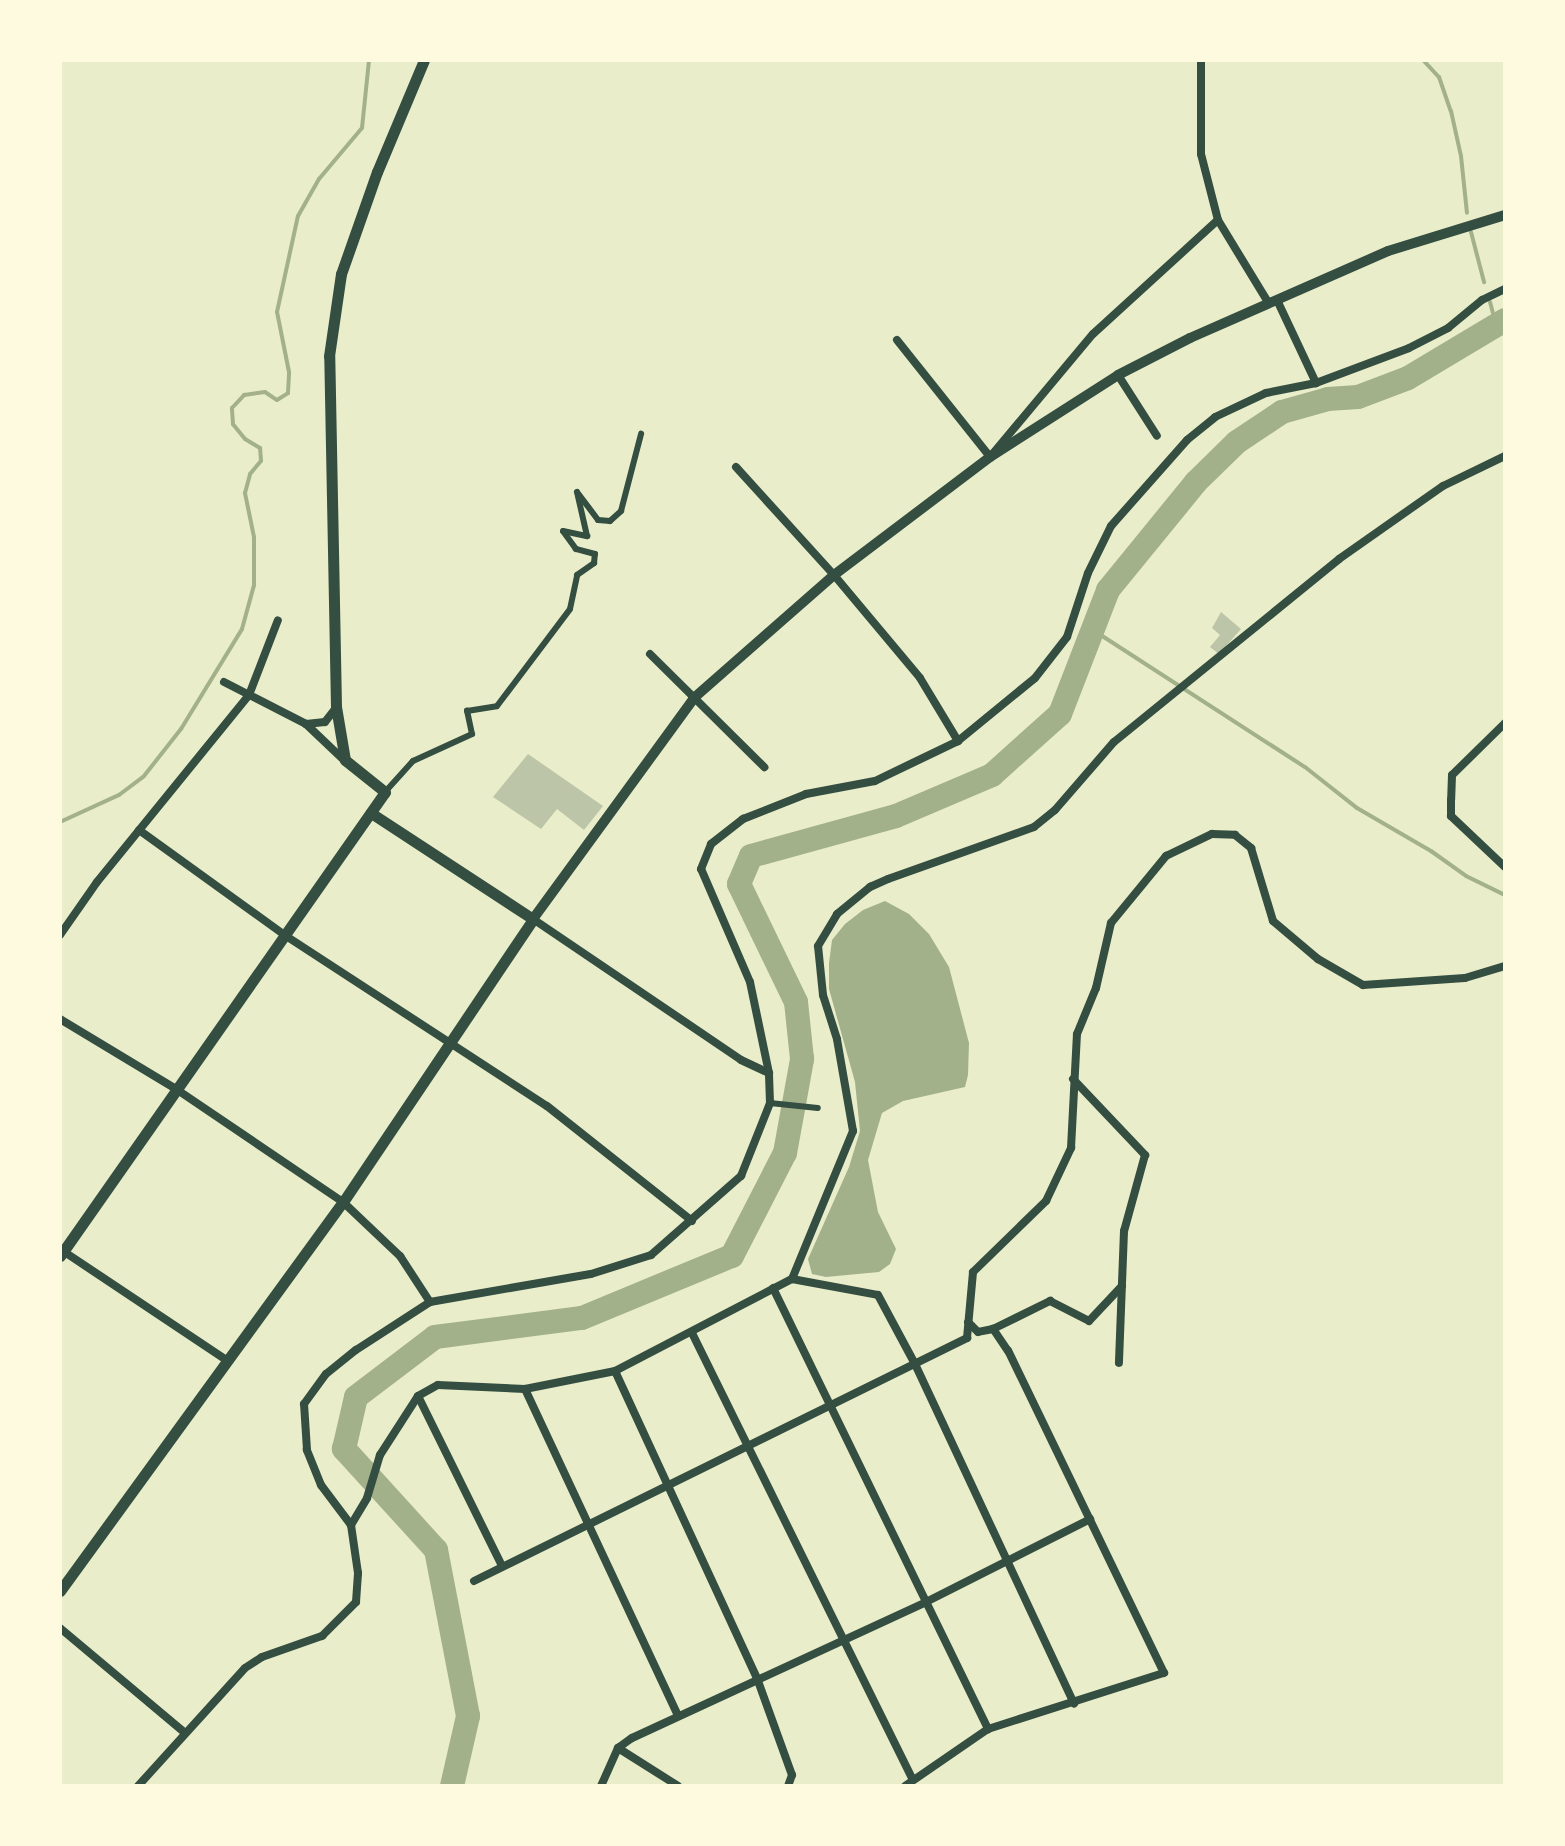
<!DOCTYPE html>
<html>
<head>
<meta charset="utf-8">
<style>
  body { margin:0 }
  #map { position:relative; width:1565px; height:1846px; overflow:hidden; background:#e9edc9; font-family:"DejaVu Sans",sans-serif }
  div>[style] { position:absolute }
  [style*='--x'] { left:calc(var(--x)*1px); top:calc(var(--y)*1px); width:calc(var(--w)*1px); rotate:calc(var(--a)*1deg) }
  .water>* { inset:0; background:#a3b18a }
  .stream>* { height:4px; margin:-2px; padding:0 2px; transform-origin:2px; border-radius:2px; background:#a3b18a }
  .river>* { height:24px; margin:-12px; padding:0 12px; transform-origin:12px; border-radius:12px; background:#a3b18a }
  .building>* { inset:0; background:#bcc5a7 }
  .pedestrian>* { height:6px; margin:-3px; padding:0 3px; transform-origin:3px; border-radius:3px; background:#344e41 }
  .minor>* { height:8px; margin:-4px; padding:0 4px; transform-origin:4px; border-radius:4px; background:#344e41 }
  .tertiary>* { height:10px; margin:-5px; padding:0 5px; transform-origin:5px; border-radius:5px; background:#344e41 }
  .secondary>* { height:11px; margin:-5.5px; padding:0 5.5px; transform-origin:5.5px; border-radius:5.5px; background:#344e41 }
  span { translate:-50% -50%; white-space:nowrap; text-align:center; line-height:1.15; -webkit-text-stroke:8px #fefae0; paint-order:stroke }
  .frame { position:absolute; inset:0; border:62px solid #fefae0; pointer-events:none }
</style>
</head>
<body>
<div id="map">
  <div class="water">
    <i style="clip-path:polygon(885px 901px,909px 914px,929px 934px,949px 967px,969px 1043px,968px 1075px,965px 1087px,903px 1101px,882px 1113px,868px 1160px,878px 1212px,896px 1249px,890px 1264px,879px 1272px,826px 1277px,812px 1274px,808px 1259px,849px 1167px,860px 1131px,855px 1082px,829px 989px,829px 963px,832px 940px,845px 924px,863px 910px)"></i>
  </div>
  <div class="stream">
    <i style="--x:1423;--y:60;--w:23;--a:47"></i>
    <i style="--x:1439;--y:77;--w:36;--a:71"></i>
    <i style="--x:1451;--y:111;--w:46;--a:77.5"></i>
    <i style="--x:1461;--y:156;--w:57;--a:84"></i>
    <i style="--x:1471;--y:232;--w:52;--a:75.4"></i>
    <i style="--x:1490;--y:302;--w:23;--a:75"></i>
    <i style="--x:1093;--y:630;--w:252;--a:32.9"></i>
    <i style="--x:1305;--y:767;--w:66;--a:38.3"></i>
    <i style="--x:1357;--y:808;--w:86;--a:30.2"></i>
    <i style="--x:1431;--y:851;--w:43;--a:35.5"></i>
    <i style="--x:1466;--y:876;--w:43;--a:26"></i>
    <i style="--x:60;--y:822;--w:65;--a:-24.6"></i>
    <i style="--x:119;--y:795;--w:31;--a:-37"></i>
    <i style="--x:144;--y:776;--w:60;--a:-51.8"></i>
    <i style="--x:181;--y:729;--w:117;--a:-58.6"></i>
    <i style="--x:242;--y:629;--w:46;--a:-74.7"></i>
    <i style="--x:254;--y:585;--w:48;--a:-90"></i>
    <i style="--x:254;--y:537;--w:45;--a:-101.6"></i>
    <i style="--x:245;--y:493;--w:20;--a:-75"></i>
    <i style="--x:250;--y:474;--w:17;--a:-50"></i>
    <i style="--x:261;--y:461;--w:13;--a:-94"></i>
    <i style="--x:260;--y:448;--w:17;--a:-149"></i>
    <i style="--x:245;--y:439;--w:19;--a:-129"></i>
    <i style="--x:233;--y:424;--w:16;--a:-94"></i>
    <i style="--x:232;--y:408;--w:18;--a:-47"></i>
    <i style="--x:244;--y:395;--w:21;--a:-8"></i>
    <i style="--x:265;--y:392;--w:14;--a:34"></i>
    <i style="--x:277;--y:400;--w:13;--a:-32"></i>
    <i style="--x:288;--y:393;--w:21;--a:-87"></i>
    <i style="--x:289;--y:372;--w:61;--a:-101.3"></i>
    <i style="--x:277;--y:312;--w:98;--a:-77.7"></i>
    <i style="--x:298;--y:216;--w:43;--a:-60.4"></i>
    <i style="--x:319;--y:179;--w:67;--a:-49.9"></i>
    <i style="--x:362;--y:128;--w:68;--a:-84.1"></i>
  </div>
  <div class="river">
    <i style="--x:452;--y:1786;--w:72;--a:-77.1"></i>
    <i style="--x:468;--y:1716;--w:169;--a:-100.9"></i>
    <i style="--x:436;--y:1550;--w:137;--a:-132.3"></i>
    <i style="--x:344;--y:1449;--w:53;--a:-77"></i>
    <i style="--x:356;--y:1397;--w:99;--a:-37.2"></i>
    <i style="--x:435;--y:1337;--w:148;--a:-7.4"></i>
    <i style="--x:582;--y:1318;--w:162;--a:-22.5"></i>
    <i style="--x:732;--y:1256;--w:116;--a:-62.8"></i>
    <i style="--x:785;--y:1153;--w:96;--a:-79.7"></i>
    <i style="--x:802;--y:1059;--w:57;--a:-96"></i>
    <i style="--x:796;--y:1002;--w:131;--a:-115.8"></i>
    <i style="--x:739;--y:884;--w:30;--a:-67"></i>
    <i style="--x:751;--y:856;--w:150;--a:-15.4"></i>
    <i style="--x:896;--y:816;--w:104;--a:-23.1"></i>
    <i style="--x:992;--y:775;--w:91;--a:-41.9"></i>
    <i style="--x:1060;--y:714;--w:133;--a:-68.8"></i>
    <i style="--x:1108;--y:590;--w:139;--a:-50.8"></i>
    <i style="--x:1196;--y:482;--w:57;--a:-44.3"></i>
    <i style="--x:1237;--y:442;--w:54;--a:-33.7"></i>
    <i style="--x:1282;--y:412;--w:48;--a:-15.8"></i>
    <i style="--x:1328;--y:399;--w:30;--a:-4"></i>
    <i style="--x:1358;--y:397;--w:53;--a:-20.8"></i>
    <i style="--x:1408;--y:378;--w:113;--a:-30.9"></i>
  </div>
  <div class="building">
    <i style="clip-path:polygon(1221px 612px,1241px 629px,1219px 654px,1210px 647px,1220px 635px,1212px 628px)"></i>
    <i style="clip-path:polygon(528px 754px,603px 806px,584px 830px,557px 809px,541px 829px,493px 797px)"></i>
  </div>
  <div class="pedestrian">
    <i style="--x:385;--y:792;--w:42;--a:-47.9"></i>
    <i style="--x:413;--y:761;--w:65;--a:-24.6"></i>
    <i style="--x:472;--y:734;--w:24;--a:-102"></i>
    <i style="--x:467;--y:711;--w:30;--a:-9"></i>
    <i style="--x:497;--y:706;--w:121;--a:-53"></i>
    <i style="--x:570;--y:609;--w:35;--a:-78"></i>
    <i style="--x:577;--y:575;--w:21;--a:-35"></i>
    <i style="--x:594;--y:563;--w:9;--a:-84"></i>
    <i style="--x:595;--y:554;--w:20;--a:-165"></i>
    <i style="--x:576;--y:549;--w:22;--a:-126"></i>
    <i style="--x:563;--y:531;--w:25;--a:12"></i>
    <i style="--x:587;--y:536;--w:45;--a:-102.8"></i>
    <i style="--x:577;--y:492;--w:35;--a:53"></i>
    <i style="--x:598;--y:520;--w:12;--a:5"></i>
    <i style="--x:610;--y:521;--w:15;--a:-42"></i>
    <i style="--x:621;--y:511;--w:80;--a:-75.4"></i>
    <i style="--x:770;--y:1103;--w:48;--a:5.9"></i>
  </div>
  <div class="minor">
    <i style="--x:1201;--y:60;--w:94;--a:90"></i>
    <i style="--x:1201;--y:154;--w:68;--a:75.6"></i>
    <i style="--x:1218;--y:220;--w:98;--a:58.7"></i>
    <i style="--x:1277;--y:300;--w:92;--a:64.8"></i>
    <i style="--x:897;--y:340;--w:149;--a:51.5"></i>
    <i style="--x:990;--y:457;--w:160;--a:-50.1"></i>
    <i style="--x:1093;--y:334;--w:169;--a:-42.4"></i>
    <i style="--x:1118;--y:375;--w:72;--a:57.4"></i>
    <i style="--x:736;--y:467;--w:146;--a:47.8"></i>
    <i style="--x:834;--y:575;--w:134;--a:50.1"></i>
    <i style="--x:920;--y:678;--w:74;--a:58.9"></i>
    <i style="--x:650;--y:654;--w:161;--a:44.7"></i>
    <i style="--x:224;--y:682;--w:92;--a:27.1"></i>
    <i style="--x:306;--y:724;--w:52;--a:43.5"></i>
    <i style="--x:1505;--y:723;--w:74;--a:135.5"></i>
    <i style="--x:1452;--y:775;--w:25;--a:92"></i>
    <i style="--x:1451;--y:800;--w:16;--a:90"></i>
    <i style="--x:1451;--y:816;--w:74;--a:43.4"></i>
    <i style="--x:306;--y:724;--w:19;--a:-6"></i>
    <i style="--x:325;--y:722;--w:18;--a:-52"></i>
    <i style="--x:139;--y:830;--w:181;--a:35.8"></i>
    <i style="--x:286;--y:936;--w:311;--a:33.1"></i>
    <i style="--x:547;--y:1106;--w:185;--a:38.4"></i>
    <i style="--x:533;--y:919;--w:251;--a:34.1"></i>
    <i style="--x:741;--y:1060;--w:31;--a:25"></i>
    <i style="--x:60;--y:935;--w:65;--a:-55.1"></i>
    <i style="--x:97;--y:882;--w:241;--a:-50.9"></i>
    <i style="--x:249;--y:695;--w:80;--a:-68.9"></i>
    <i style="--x:60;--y:1019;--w:135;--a:31.1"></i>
    <i style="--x:176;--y:1089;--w:202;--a:34.1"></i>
    <i style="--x:343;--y:1202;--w:79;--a:43.5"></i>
    <i style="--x:400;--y:1256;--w:55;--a:56.9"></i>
    <i style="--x:1073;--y:1079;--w:105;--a:46.5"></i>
    <i style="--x:1145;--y:1155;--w:79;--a:105.4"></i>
    <i style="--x:1124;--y:1231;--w:132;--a:92.2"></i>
    <i style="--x:60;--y:1249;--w:202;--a:33.7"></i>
    <i style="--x:792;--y:1279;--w:160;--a:-67.6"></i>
    <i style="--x:853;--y:1131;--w:93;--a:-99.9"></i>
    <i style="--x:837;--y:1039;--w:46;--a:-107.7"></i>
    <i style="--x:823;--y:995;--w:49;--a:-95.8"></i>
    <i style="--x:818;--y:946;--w:37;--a:-59"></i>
    <i style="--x:837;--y:914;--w:43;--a:-39.3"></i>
    <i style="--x:870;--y:887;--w:20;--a:-24"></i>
    <i style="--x:888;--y:879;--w:155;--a:-19.6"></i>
    <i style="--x:1034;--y:827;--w:27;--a:-39"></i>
    <i style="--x:1055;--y:810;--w:90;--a:-49.1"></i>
    <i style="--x:1114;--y:742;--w:290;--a:-39.1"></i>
    <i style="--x:1339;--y:559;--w:127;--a:-35.1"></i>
    <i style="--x:1443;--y:486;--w:69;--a:-25.8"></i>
    <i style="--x:792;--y:1279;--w:87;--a:10.5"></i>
    <i style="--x:878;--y:1295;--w:78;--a:61.8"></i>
    <i style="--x:915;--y:1364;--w:375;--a:64.9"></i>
    <i style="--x:773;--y:1288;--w:491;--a:64"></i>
    <i style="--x:993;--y:1329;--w:64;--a:-26.2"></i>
    <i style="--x:1050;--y:1301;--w:44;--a:27.1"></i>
    <i style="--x:1089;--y:1321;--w:48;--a:-46.7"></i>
    <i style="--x:692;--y:1333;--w:497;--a:63.7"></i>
    <i style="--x:615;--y:1371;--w:341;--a:65.2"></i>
    <i style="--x:758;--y:1681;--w:100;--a:70.1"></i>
    <i style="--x:792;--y:1775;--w:12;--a:110"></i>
    <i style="--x:525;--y:1389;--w:360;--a:64.9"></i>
    <i style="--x:418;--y:1396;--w:190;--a:63.7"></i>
    <i style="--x:351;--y:1525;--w:50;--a:-126.9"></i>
    <i style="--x:321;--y:1485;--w:38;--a:-112"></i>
    <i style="--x:307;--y:1450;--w:46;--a:-93.7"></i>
    <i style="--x:304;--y:1404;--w:37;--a:-54"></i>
    <i style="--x:326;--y:1374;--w:38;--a:-39"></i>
    <i style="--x:356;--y:1350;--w:88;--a:-33"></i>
    <i style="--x:430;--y:1302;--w:163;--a:-9.9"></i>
    <i style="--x:591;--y:1274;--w:63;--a:-17.6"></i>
    <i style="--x:651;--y:1255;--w:120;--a:-41.3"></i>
    <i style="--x:741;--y:1176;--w:79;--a:-68.3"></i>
    <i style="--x:770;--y:1103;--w:30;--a:-92"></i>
    <i style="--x:769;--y:1073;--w:93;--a:-101.8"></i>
    <i style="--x:750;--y:982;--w:123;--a:-113.4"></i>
    <i style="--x:701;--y:869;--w:27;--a:-68"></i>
    <i style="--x:711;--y:844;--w:41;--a:-38"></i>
    <i style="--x:743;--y:819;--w:68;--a:-21.6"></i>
    <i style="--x:806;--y:794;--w:70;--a:-10.7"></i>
    <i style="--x:875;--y:781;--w:92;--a:-25.7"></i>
    <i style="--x:958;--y:741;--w:99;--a:-39.3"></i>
    <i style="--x:1035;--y:678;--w:52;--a:-52"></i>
    <i style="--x:1067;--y:637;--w:67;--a:-71.8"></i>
    <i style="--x:1088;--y:573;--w:52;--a:-63.9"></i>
    <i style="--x:1111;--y:526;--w:115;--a:-48.5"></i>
    <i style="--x:1187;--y:440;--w:36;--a:-39"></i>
    <i style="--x:1215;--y:417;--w:56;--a:-25.2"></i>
    <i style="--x:1266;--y:393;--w:51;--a:-11.3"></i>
    <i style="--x:1316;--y:383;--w:99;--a:-20.6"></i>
    <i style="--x:1409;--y:348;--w:44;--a:-27.1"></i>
    <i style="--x:1448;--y:328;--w:44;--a:-39.5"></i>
    <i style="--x:1482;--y:300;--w:25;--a:-26"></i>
    <i style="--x:474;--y:1581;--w:550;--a:-26.24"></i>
    <i style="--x:967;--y:1338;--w:66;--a:-84.8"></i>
    <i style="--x:973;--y:1272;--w:102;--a:-44.2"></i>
    <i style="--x:1046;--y:1201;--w:59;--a:-64.7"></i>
    <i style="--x:1071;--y:1148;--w:114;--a:-87"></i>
    <i style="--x:1077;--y:1034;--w:50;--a:-67.6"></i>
    <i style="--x:1096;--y:988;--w:67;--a:-77"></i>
    <i style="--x:1111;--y:923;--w:87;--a:-50.6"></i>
    <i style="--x:1166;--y:856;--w:51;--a:-25.6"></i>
    <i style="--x:1212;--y:834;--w:23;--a:2"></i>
    <i style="--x:1235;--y:835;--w:21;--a:39"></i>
    <i style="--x:1251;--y:848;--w:76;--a:73.2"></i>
    <i style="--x:1273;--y:921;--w:59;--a:40.2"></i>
    <i style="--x:1318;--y:959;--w:52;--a:30"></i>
    <i style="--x:1363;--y:985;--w:102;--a:-3.9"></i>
    <i style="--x:1465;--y:978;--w:42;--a:-16.7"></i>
    <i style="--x:60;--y:1628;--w:162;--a:40"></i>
    <i style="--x:618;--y:1748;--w:71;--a:32.3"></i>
    <i style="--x:138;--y:1786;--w:159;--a:-47.8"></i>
    <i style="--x:245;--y:1668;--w:20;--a:-33"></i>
    <i style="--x:262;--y:1657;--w:64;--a:-19.3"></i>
    <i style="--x:322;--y:1636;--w:48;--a:-45"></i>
    <i style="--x:356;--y:1602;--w:29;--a:-86"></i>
    <i style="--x:358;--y:1573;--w:49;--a:-98.3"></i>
    <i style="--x:351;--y:1525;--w:31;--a:-59"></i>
    <i style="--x:367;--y:1498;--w:45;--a:-73.2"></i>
    <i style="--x:380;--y:1455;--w:70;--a:-57.2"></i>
    <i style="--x:418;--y:1396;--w:23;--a:-29"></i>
    <i style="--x:438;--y:1385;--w:87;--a:2.6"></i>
    <i style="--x:525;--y:1389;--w:92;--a:-11.3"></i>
    <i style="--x:615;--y:1371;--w:199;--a:-27.5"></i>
    <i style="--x:601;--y:1786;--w:42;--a:-65.9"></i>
    <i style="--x:618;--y:1748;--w:17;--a:-36"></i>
    <i style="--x:632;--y:1738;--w:324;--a:-24.8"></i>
    <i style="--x:926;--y:1602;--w:184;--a:-26.8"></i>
    <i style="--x:905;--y:1786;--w:101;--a:-34.5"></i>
    <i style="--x:988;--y:1729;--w:185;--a:-17.7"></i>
    <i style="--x:1164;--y:1673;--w:358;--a:-115.8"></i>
    <i style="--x:1008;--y:1351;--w:27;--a:-124"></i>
    <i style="--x:993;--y:1329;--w:15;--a:169"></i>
    <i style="--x:978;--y:1332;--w:14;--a:-135"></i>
  </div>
  <div class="tertiary">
    <i style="--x:533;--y:919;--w:275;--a:-53.9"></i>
    <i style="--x:695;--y:697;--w:185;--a:-41.3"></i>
    <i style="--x:834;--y:575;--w:196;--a:-37.1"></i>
    <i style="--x:990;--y:457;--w:152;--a:-32.6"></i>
    <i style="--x:1118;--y:375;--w:81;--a:-27.2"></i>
    <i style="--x:1190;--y:338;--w:216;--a:-23.7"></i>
    <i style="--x:1388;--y:251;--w:122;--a:-17.1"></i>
  </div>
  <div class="secondary">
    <i style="--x:60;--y:1256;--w:566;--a:-54.99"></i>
    <i style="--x:385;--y:792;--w:51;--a:-141.3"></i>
    <i style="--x:345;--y:760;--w:54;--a:-99.6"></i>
    <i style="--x:336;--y:707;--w:351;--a:-91.1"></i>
    <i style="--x:329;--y:356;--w:83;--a:-81.7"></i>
    <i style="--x:341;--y:274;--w:108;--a:-70.6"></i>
    <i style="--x:377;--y:172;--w:121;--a:-67.2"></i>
    <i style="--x:60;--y:1591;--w:481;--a:-54"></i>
    <i style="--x:343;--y:1202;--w:341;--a:-56.1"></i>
    <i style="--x:533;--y:919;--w:194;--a:-146.8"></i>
  </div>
  <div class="frame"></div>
</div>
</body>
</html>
